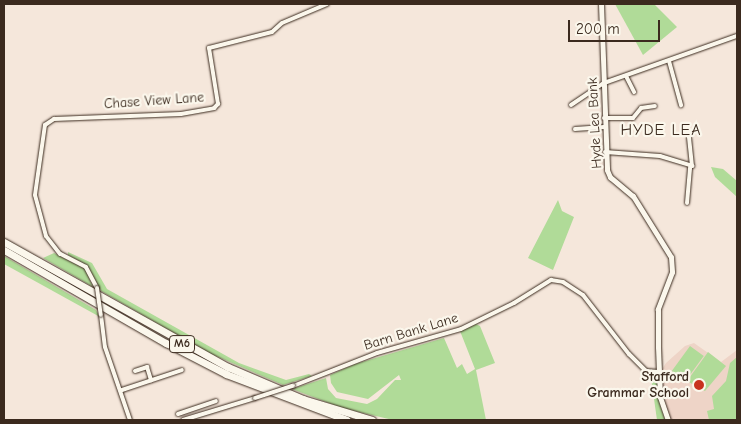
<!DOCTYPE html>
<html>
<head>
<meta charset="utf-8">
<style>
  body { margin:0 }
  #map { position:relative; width:741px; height:424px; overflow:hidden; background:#f5e7db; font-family:"Comic Neue",sans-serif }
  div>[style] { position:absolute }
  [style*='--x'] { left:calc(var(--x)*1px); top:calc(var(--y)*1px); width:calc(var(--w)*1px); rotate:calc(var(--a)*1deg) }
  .built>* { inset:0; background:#eed4c7 }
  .green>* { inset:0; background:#b0db98; transform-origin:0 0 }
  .roads { filter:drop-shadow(0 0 1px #3b2a1e) drop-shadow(0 0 1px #3b2a1e) }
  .street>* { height:4px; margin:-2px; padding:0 2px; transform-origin:2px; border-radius:2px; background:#fbf7ec }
  .secondary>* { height:5px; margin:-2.5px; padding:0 2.5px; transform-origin:2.5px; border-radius:2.5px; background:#fbf7ec }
  .highway>* { height:7px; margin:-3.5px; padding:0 3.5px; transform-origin:3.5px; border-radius:3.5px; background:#fbf7ec }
  .bridges { filter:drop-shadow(0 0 1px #3b2a1e) drop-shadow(0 0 1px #3b2a1e) }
  .street-bridge>* { height:4px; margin:-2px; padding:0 2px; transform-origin:2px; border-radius:2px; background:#fbf7ec }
  .dots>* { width:14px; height:14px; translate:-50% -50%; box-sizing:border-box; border:2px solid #fbf7ec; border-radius:50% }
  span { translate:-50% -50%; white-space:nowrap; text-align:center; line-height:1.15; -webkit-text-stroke:4.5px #fbf7ec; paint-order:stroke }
  .shield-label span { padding:1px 4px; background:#fbf7ec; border:1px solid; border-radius:4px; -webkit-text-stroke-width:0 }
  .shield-label { font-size:12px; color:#3b2a1e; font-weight:700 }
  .street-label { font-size:14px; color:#3b2a1e }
  .poi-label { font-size:14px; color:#3b2a1e; font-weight:700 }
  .right { translate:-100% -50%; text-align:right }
  .quarter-label { font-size:16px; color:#3b2a1e; letter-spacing:1px }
  .frame { position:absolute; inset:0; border:5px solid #3b2a1e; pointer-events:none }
  .scale { position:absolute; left:568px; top:20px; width:92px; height:22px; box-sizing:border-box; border:2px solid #3b2a1e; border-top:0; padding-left:6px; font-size:15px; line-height:18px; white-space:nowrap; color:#3b2a1e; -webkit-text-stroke:4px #fbf7ec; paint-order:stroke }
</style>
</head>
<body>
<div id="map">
  <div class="built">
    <i style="clip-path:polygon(694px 343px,721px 362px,737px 350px,737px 420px,669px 420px,661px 397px,659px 374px,666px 363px,685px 346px)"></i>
  </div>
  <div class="green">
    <i style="clip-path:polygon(615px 4px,654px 4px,677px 27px,643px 55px)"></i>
    <i style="clip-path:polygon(711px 167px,723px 169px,737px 181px,737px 197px,715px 177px)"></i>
    <i style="clip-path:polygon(558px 200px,562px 211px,574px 217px,553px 270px,528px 258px)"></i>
    <i style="clip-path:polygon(68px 252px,92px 263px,107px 289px,239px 363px,286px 380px,309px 374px,312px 376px,283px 385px,209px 353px,101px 291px,88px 266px,68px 255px)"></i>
    <i style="clip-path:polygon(54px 253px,85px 269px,93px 287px,43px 258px)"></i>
    <i style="clip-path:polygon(4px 256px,96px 310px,100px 317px,4px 264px)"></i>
    <i style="clip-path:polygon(476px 324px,480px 326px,495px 363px,476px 370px,486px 420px,393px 420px,342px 408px,292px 389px,326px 378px,328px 389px,336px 398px,367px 404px,377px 399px,395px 380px,401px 380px,399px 375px,368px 399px,337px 392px,331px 383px,330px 375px,355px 364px,444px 338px,457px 368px,462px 364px,467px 374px,475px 369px,460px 331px)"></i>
    <i style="left:690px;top:346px;width:17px;height:31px;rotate:36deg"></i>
    <i style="clip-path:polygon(708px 352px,726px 366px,705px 391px,687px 381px)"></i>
    <i style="clip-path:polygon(737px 357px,737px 420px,709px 420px,707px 411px,714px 409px,712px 396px,726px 381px,730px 363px)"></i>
    <i style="clip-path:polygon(647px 374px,656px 375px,659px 402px,665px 420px,657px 420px,651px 378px,644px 376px)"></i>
  </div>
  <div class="roads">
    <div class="street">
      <i style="--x:669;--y:61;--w:46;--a:74.7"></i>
      <i style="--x:626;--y:76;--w:18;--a:63"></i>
      <i style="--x:571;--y:105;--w:40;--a:-34"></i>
      <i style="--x:604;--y:83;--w:141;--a:-19.5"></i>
      <i style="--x:604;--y:118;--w:29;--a:0"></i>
      <i style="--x:633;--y:118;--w:13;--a:-51"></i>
      <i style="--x:641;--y:108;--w:14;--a:-8"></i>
      <i style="--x:575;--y:129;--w:29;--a:-4"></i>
      <i style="--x:605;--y:152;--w:55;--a:4.2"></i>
      <i style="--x:660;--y:156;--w:34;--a:17"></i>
      <i style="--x:692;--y:166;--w:30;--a:-96"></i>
      <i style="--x:687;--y:203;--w:37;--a:-85"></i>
      <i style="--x:97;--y:288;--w:24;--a:-118"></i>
      <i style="--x:86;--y:267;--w:29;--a:-153"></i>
      <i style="--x:60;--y:254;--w:23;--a:-128"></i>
      <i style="--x:46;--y:236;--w:42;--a:-105"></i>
      <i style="--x:35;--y:195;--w:71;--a:-81.9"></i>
      <i style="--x:45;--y:125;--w:11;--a:-34"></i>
      <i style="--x:54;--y:119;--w:127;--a:-2.3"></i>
      <i style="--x:181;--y:114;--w:34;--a:-10"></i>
      <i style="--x:214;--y:108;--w:6;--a:-45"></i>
      <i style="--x:218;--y:104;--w:57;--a:-99.1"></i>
      <i style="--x:209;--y:48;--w:65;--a:-14.3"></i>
      <i style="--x:272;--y:32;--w:13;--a:-42"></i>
      <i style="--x:282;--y:23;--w:49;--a:-22.9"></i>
      <i style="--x:101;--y:315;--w:32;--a:83"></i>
      <i style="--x:105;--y:347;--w:77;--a:71.1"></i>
      <i style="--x:135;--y:371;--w:13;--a:-18"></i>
      <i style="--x:147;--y:367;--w:14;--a:73"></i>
      <i style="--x:293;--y:386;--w:90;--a:-21.4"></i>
      <i style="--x:377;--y:353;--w:87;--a:-15.9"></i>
      <i style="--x:461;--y:329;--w:59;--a:-26.1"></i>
      <i style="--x:514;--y:303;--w:44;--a:-31.9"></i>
      <i style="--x:551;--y:280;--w:12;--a:9"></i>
      <i style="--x:563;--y:282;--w:24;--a:33"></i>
      <i style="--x:583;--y:295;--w:75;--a:52.1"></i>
      <i style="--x:629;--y:354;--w:24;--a:45"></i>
      <i style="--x:646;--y:371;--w:12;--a:5"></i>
      <i style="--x:122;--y:390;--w:63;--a:-18.4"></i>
      <i style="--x:178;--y:414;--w:40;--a:-18.9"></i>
      <i style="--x:183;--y:420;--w:75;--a:-17"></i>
    </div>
    <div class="secondary">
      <i style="--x:601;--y:4;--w:166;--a:87.9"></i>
      <i style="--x:607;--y:170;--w:8;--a:67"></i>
      <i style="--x:610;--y:177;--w:30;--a:40"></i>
      <i style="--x:633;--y:196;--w:72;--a:58.1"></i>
      <i style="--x:671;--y:257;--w:15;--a:86"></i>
      <i style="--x:672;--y:272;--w:40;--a:111"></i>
      <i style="--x:658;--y:309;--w:38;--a:90"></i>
      <i style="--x:658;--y:347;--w:50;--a:87.7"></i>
      <i style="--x:660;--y:397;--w:24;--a:71"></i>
    </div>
    <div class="highway">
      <i style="--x:4;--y:242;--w:257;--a:29.2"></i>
      <i style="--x:228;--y:367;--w:82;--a:23.1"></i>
      <i style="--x:303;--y:399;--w:72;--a:16.9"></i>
      <i style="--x:4;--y:250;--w:187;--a:29.9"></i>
      <i style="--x:166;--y:343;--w:68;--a:27.3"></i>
      <i style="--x:226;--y:374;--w:129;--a:20.8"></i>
    </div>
  </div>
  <div class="bridges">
    <div class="street-bridge">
      <i style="--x:97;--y:288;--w:27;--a:82"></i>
      <i style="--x:255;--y:398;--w:40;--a:-18"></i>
    </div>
  </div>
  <div class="dots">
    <i style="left:699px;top:385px;background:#c8321e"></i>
  </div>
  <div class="shield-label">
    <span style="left:182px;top:344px">M6</span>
  </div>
  <div class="street-label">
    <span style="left:154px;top:101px;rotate:-4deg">Chase View Lane</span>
    <span style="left:595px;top:123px;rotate:-93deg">Hyde Lea Bank</span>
    <span style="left:411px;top:332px;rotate:-17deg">Barn Bank Lane</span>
  </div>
  <div class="poi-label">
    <span class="right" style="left:689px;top:385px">Stafford<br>Grammar School</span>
  </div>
  <div class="quarter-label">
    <span style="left:661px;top:130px">HYDE LEA</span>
  </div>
  <div class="frame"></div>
  <div class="scale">200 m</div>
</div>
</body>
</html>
